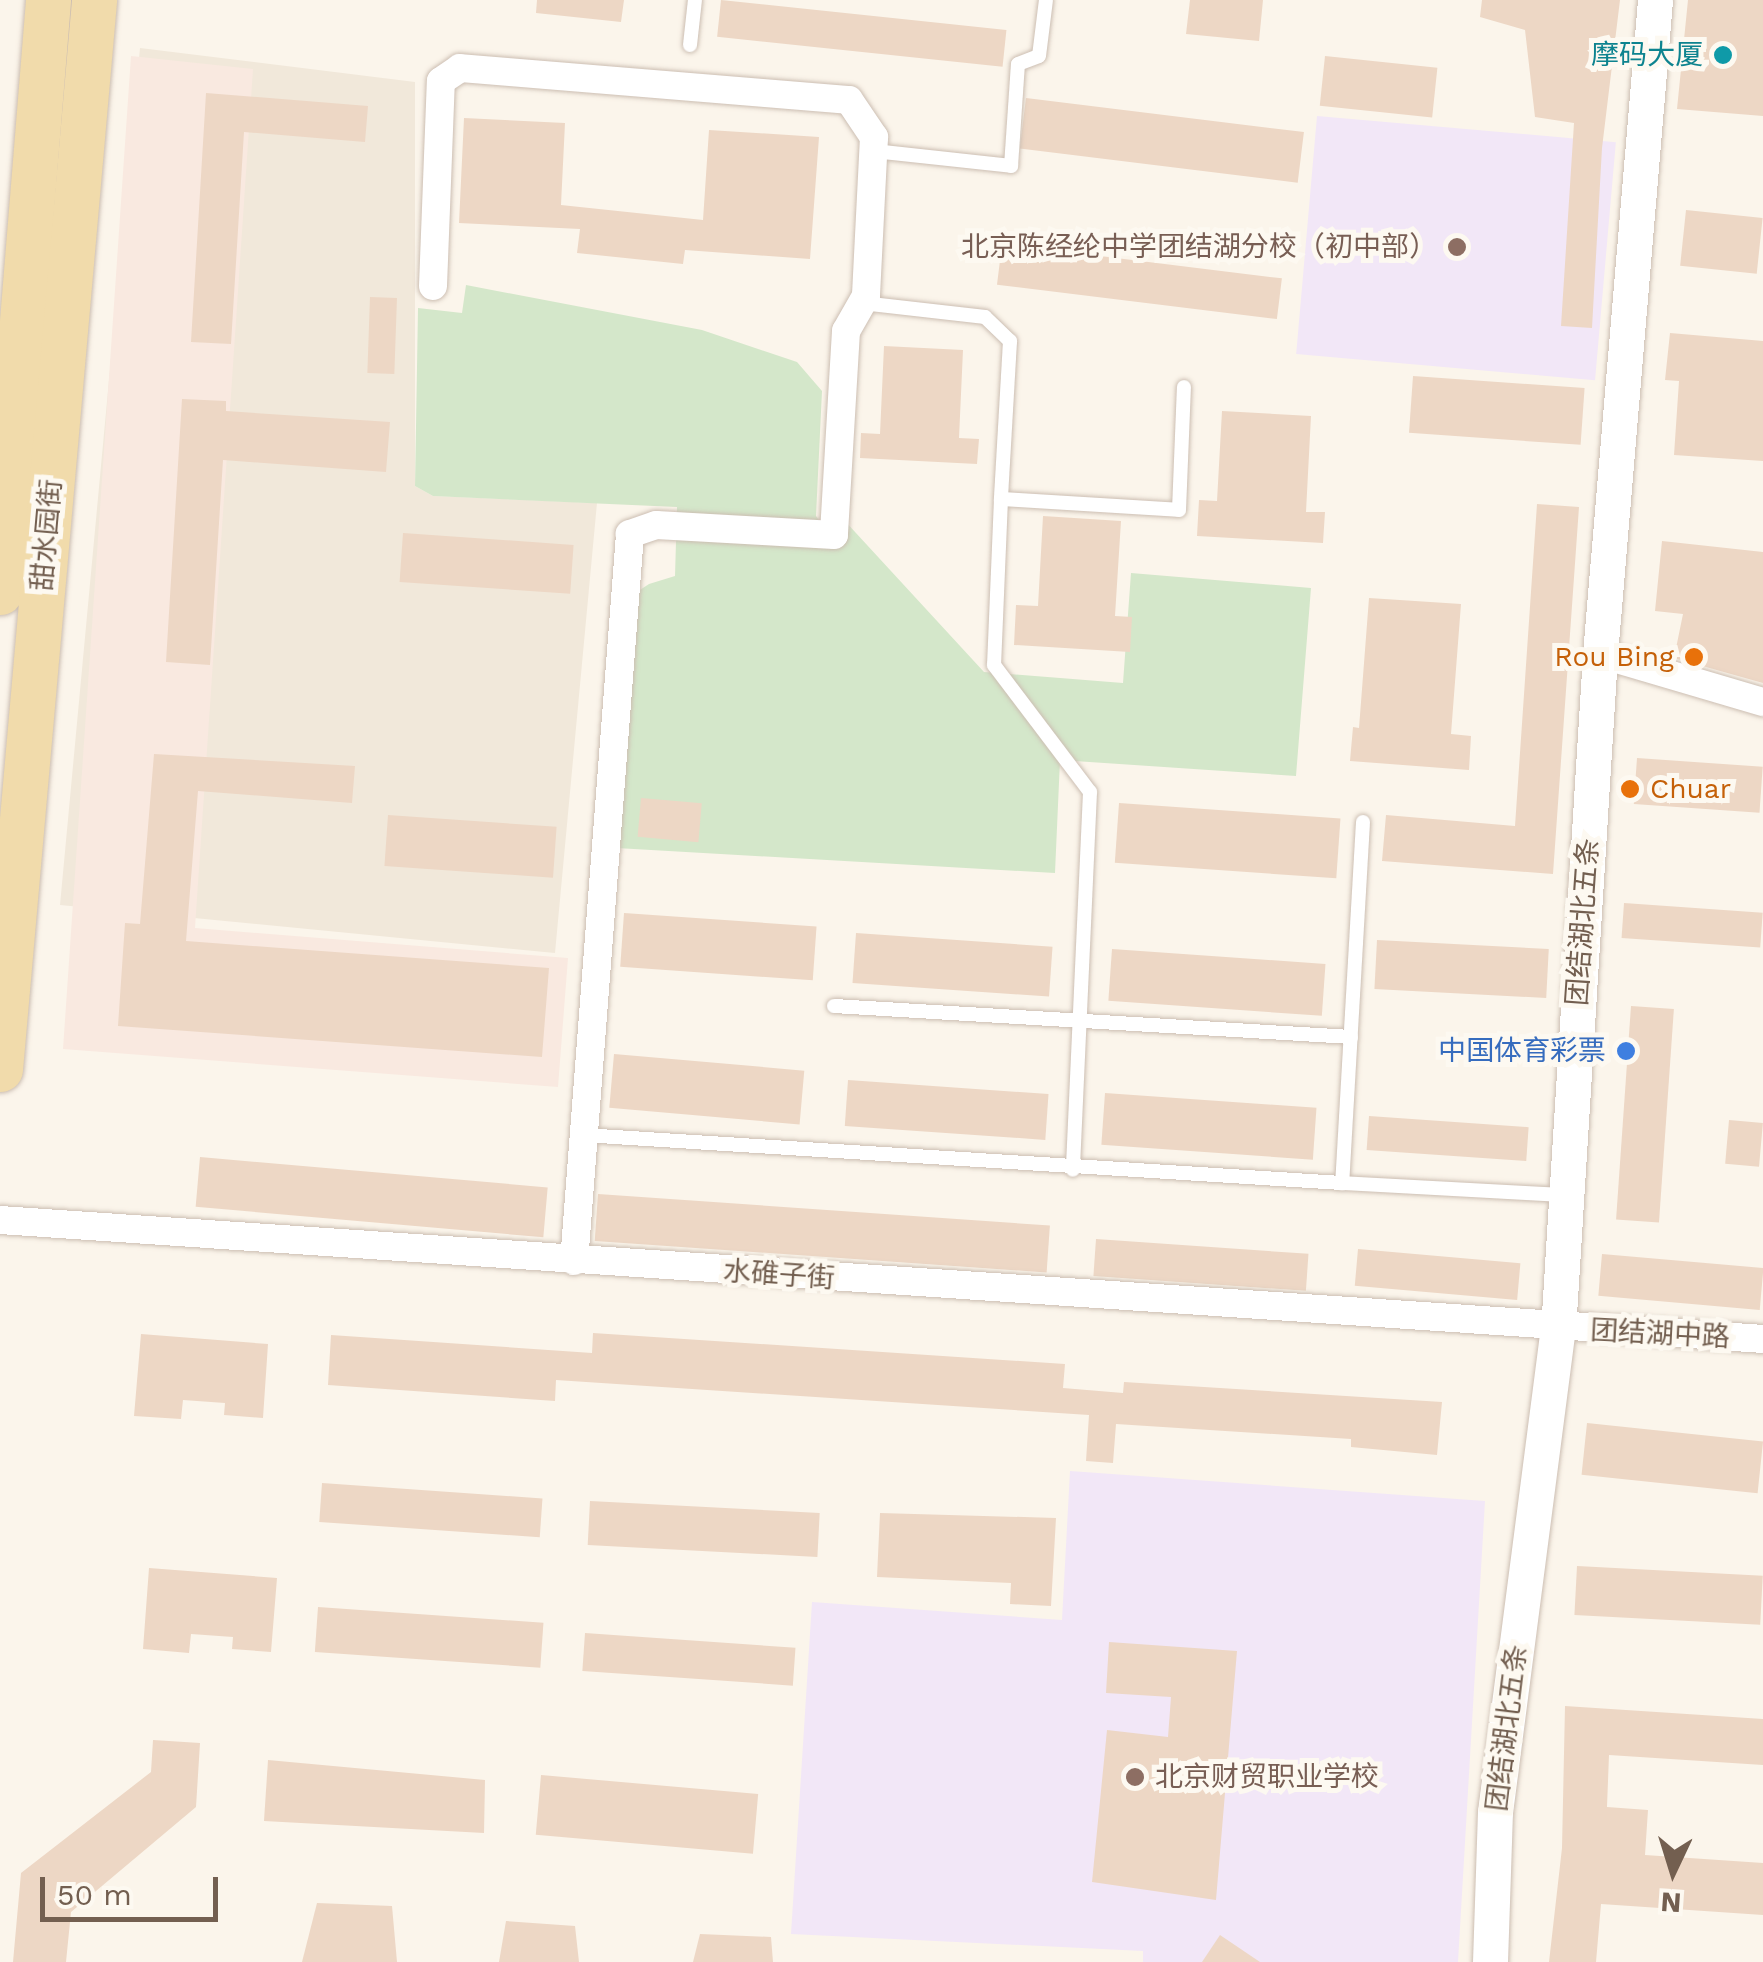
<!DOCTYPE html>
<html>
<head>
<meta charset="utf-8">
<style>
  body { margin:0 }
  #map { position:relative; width:1763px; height:1962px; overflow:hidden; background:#fbf5eb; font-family:"Work Sans","Noto Sans SC",sans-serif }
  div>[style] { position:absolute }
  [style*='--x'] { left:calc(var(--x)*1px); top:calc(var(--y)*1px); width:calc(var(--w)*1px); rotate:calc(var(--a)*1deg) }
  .residential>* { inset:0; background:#f1e8da }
  .commercial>* { inset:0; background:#f9e9e0 }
  .education>* { inset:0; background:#f2e7f7; transform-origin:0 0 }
  .green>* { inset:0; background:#d4e7ca }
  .building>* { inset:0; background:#edd7c5; transform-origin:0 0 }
  .roads { filter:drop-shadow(0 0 2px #ccbeb2) drop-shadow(0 0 2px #ccbeb2) }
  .service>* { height:14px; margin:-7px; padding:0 7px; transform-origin:7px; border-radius:7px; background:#fff }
  .minor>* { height:28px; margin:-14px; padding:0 14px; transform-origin:14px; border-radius:14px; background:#fff }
  .tertiary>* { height:35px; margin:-17.5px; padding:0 17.5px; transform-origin:17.5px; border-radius:17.5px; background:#fff }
  .primary>* { height:45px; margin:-22.5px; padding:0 22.5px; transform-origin:22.5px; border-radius:22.5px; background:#f1dbab }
  .dots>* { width:28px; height:28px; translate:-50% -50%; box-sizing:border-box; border:5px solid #fdf9f1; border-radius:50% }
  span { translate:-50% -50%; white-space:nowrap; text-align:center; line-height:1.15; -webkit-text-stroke:10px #fdf9f1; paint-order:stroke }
  .culture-label { font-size:28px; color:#0d838f }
  .right { translate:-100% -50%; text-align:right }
  .education-label { font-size:28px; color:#785e54 }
  .left { translate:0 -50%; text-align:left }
  .street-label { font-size:28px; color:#735f50 }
  .food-label { font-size:28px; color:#c56008 }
  .shop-label { font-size:28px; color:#366cbe }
  .north { position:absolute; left:1623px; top:1822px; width:100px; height:100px; -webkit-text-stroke:8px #fdf9f1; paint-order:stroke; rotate:184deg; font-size:28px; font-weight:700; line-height:40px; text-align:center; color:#735f50 }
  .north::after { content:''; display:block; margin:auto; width:35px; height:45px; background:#735f50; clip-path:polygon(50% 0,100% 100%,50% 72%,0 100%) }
  .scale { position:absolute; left:40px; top:1877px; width:178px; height:45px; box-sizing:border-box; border:5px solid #735f50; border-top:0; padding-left:12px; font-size:30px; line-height:35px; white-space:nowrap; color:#735f50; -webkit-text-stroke:8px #fdf9f1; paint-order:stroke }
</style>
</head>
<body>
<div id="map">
  <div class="residential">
    <i style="clip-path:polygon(140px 48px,415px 82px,415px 486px,433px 496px,597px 503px,555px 953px,60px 905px)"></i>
  </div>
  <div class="commercial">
    <i style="clip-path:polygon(131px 56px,253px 69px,195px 928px,568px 958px,558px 1087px,63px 1049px)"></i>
  </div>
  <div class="education">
    <i style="left:1317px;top:116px;width:300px;height:239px;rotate:5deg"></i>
    <i style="clip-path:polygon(1070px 1471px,1485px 1501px,1458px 1962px,1143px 1962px,1143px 1951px,791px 1934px,812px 1602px,1062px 1620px)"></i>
  </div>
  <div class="green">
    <i style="clip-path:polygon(466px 285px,702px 330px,797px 362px,822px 391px,816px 516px,825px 529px,844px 520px,984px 672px,1123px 683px,1131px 573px,1311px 588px,1296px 776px,1060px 760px,1055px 873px,599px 847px,614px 607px,649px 584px,675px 576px,677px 507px,433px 496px,415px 486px,418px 308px,462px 313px)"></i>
  </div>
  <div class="building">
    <i style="clip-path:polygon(537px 0,624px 0,621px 22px,536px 13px)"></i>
    <i style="left:721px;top:0;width:287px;height:37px;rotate:6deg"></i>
    <i style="clip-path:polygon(1190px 0,1263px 0,1259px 41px,1186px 34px)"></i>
    <i style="clip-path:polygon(1482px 0,1620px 0,1602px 148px,1592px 328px,1561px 326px,1574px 123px,1535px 117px,1525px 30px,1480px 17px)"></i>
    <i style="clip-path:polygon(1688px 0,1763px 0,1763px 116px,1677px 109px)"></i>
    <i style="left:1325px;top:56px;width:113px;height:50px;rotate:6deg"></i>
    <i style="clip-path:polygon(206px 93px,368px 106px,365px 142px,244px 132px,231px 344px,191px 342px)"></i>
    <i style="left:1026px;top:98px;width:280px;height:51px;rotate:7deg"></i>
    <i style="clip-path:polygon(464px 118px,565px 123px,561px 205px,703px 220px,709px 130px,819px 137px,810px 259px,685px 250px,683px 264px,577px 253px,580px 229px,459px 223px)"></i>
    <i style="left:1686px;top:210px;width:77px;height:56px;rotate:6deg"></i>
    <i style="left:1002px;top:244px;width:282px;height:41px;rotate:7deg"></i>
    <i style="left:370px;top:297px;width:27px;height:76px;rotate:2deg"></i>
    <i style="clip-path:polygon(1670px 333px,1763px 341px,1763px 461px,1674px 455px,1679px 381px,1665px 380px)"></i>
    <i style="clip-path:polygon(884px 346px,963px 350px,959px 438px,979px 439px,977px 464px,860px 458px,861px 433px,880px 434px)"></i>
    <i style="left:1413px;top:376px;width:172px;height:57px;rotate:4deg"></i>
    <i style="clip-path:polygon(182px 399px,226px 401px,226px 411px,390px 422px,386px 472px,223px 460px,210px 665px,166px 662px)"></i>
    <i style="clip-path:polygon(1222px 411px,1311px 416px,1306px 512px,1325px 512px,1323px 543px,1197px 536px,1199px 500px,1217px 501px)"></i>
    <i style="clip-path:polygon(1537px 504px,1579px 507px,1553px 874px,1382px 861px,1386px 815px,1515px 826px)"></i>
    <i style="clip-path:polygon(1043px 516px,1121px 521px,1115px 616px,1132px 617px,1130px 652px,1014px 645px,1016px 605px,1038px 606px)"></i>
    <i style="left:403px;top:533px;width:171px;height:49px;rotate:4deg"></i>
    <i style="clip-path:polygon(1662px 541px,1763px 552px,1763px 683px,1674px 658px,1683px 614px,1655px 611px)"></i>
    <i style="clip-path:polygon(1369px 598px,1461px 604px,1451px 734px,1471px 736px,1469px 770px,1350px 761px,1353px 727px,1359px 728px)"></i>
    <i style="clip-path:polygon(154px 754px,355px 766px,352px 803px,198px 791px,186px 941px,549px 968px,542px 1057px,118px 1026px,125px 923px,140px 924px)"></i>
    <i style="left:1637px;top:758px;width:126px;height:46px;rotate:4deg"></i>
    <i style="left:641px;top:798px;width:61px;height:39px;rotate:5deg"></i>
    <i style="left:1119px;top:803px;width:222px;height:60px;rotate:4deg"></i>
    <i style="left:388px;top:815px;width:169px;height:51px;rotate:4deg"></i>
    <i style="left:1624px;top:903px;width:139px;height:35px;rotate:4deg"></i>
    <i style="left:624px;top:913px;width:193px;height:54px;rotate:4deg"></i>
    <i style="left:856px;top:933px;width:197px;height:50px;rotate:4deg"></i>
    <i style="left:1377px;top:940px;width:172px;height:49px;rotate:3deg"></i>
    <i style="left:1112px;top:949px;width:214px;height:52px;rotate:4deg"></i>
    <i style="left:1631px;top:1006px;width:43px;height:214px;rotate:4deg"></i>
    <i style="left:614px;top:1054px;width:191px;height:54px;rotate:5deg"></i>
    <i style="left:848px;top:1080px;width:201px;height:46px;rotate:4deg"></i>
    <i style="left:1105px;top:1093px;width:212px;height:52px;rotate:4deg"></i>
    <i style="left:1369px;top:1116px;width:160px;height:34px;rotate:4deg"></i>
    <i style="left:1729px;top:1120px;width:34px;height:44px;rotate:5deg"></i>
    <i style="left:200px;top:1157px;width:349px;height:50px;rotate:5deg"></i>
    <i style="left:598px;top:1194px;width:453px;height:47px;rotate:4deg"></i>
    <i style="left:1096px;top:1239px;width:213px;height:37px;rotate:4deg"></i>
    <i style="left:1358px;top:1249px;width:163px;height:37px;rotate:5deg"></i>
    <i style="left:1602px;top:1254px;width:162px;height:42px;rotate:5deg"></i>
    <i style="clip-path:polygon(593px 1333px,1065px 1364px,1063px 1388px,1123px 1393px,1124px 1382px,1442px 1402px,1437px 1455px,1351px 1447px,1351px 1439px,1116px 1424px,1113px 1463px,1086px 1461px,1089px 1415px,556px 1380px,555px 1401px,328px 1385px,331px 1335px,592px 1353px)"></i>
    <i style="clip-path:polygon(141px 1334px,268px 1344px,263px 1418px,224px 1415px,225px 1403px,183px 1400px,181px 1419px,134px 1416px)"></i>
    <i style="left:1587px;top:1423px;width:177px;height:52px;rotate:6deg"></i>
    <i style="left:322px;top:1483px;width:221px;height:39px;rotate:4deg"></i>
    <i style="left:590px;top:1501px;width:230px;height:44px;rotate:3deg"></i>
    <i style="clip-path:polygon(880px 1513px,1056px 1518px,1051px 1606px,1010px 1604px,1011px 1583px,877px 1577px)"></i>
    <i style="left:1577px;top:1566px;width:186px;height:49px;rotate:3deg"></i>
    <i style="clip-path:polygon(149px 1568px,277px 1578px,271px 1652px,232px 1649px,233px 1637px,191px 1634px,189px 1653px,143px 1649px)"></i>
    <i style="left:318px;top:1607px;width:226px;height:45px;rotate:4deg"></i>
    <i style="left:585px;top:1633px;width:211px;height:38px;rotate:4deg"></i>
    <i style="clip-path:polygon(1109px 1642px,1237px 1651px,1216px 1900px,1092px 1882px,1107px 1730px,1168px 1737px,1171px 1697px,1106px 1693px)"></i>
    <i style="clip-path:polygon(1565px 1706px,1763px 1719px,1763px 1765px,1609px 1755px,1607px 1807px,1648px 1810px,1645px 1855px,1763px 1863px,1763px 1915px,1601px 1904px,1596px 1962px,1549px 1962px,1562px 1848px)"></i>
    <i style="clip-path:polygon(153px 1740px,200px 1743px,196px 1807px,71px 1912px,66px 1962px,13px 1962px,21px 1873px,151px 1772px)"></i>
    <i style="clip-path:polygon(268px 1760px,485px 1780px,484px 1833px,264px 1821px)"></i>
    <i style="left:541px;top:1775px;width:218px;height:60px;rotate:5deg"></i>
    <i style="clip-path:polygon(317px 1903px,392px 1906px,397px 1962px,302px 1962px)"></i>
    <i style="clip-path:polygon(506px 1921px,575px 1926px,579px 1962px,499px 1962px)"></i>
    <i style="clip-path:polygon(700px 1934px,771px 1937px,773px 1962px,693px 1962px)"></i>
    <i style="clip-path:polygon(1220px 1935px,1260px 1962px,1202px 1962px)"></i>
  </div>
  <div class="roads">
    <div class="service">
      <i style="--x:690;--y:45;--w:45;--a:-83.7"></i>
      <i style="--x:874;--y:151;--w:138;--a:6.2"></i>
      <i style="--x:1011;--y:166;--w:102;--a:-86.1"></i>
      <i style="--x:1018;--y:64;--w:22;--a:-21"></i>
      <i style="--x:1039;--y:56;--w:56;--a:-82.9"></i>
      <i style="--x:862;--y:303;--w:124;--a:6.5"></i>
      <i style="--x:985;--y:317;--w:35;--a:44"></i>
      <i style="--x:1010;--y:341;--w:158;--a:93.3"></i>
      <i style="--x:1001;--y:499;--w:178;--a:3.5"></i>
      <i style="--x:1179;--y:510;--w:123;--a:-87.7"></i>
      <i style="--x:1001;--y:499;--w:166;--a:92.4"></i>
      <i style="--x:994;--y:665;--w:159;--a:52.9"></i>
      <i style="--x:1090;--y:792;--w:378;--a:92.6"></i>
      <i style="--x:1363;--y:822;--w:362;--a:93.3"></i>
      <i style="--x:1342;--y:1183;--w:223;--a:3.1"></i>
      <i style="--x:834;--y:1006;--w:518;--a:3.43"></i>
      <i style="--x:583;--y:1135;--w:761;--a:3.62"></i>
    </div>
    <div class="minor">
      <i style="--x:433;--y:286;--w:205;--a:-87.8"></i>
      <i style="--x:441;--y:81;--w:23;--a:-34"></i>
      <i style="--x:460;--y:68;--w:390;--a:4.7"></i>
      <i style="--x:849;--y:100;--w:45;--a:56"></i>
      <i style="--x:874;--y:137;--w:159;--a:92.9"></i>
      <i style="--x:866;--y:296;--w:40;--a:119.7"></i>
      <i style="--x:846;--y:331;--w:204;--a:93.4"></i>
      <i style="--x:834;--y:535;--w:178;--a:-176.8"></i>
      <i style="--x:656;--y:525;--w:28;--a:161"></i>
      <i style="--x:630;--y:534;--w:729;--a:94.4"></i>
      <i style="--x:1600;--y:654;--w:170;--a:16.4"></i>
      <i style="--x:0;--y:1220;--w:1767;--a:3.86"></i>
    </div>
    <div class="tertiary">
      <i style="--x:1490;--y:1962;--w:150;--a:-88.1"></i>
      <i style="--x:1495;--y:1812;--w:486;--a:-82.6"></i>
      <i style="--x:1558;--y:1330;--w:677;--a:-86.44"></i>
      <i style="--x:1600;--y:654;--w:656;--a:-85.19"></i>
    </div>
    <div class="primary">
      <i style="--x:0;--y:592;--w:594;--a:-85.36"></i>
      <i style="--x:0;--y:1069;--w:1073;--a:-84.97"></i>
    </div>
  </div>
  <div class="dots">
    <i style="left:1723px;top:55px;background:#0f9aa8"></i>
    <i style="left:1457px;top:247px;background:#8d6e63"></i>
    <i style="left:1694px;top:657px;background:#e8710a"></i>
    <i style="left:1630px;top:789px;background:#e8710a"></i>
    <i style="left:1626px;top:1051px;background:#3f7fe0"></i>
    <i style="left:1135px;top:1777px;background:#8d6e63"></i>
  </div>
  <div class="culture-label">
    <span class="right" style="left:1703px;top:55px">摩码大厦</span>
  </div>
  <div class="education-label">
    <span class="right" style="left:1437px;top:247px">北京陈经纶中学团结湖分校（初中部）</span>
    <span class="left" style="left:1155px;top:1777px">北京财贸职业学校</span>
  </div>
  <div class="street-label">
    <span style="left:47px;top:535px;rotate:-85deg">甜水园街</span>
    <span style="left:1583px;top:922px;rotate:-86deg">团结湖北五条</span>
    <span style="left:779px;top:1275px;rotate:4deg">水碓子街</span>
    <span style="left:1660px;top:1334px;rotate:3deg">团结湖中路</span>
    <span style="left:1507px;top:1728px;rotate:-83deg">团结湖北五条</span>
  </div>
  <div class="food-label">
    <span class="right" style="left:1674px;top:657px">Rou Bing</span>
    <span class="left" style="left:1650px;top:789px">Chuar</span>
  </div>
  <div class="shop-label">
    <span class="right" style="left:1606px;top:1051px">中国体育彩票</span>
  </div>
  <div class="north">N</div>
  <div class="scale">50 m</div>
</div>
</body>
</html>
